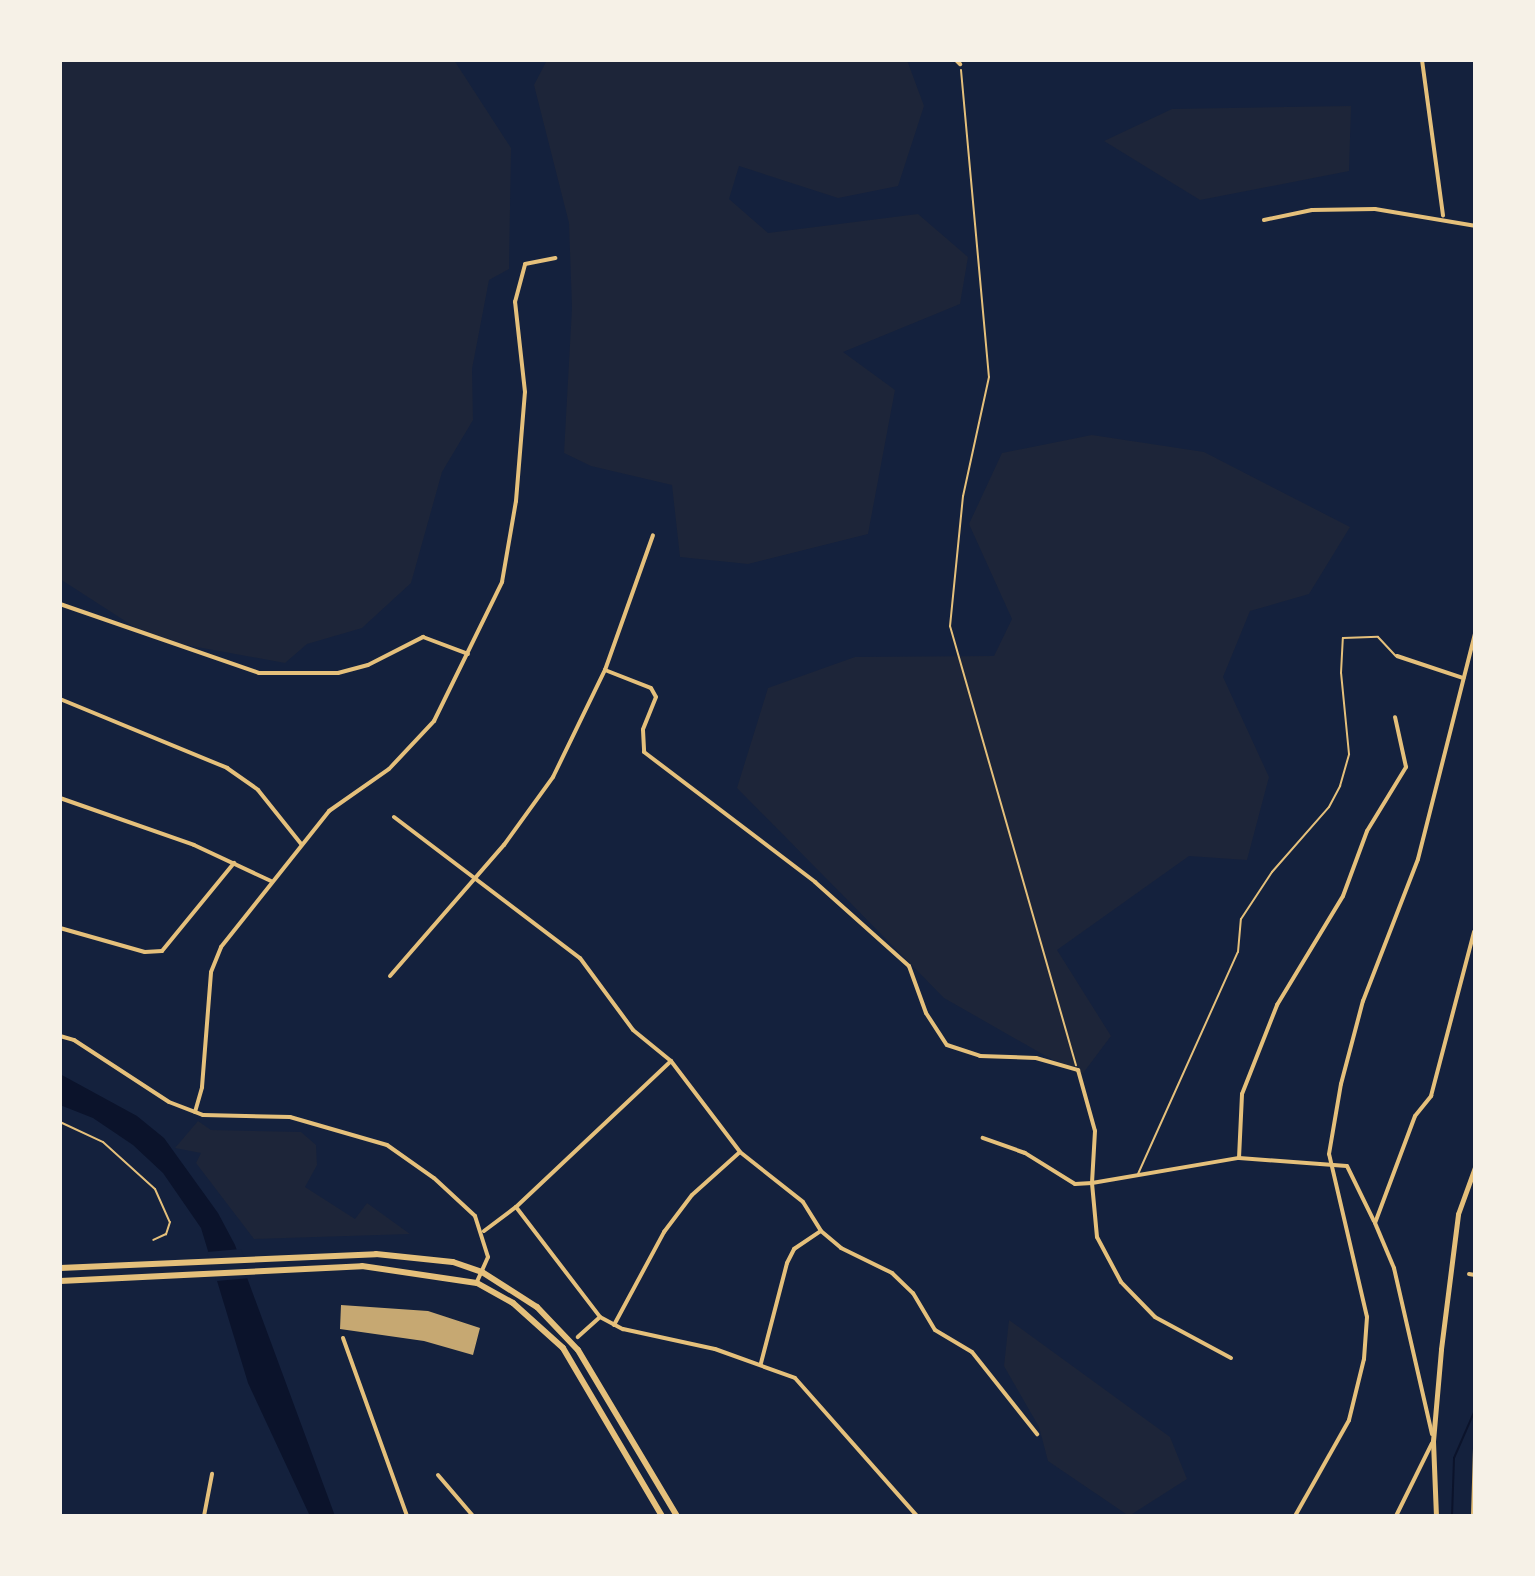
<!DOCTYPE html>
<html>
<head>
<meta charset="utf-8">
<style>
  body { margin:0 }
  #map { position:relative; width:1535px; height:1576px; overflow:hidden; background:#14213d; font-family:"Open Sans",sans-serif }
  div>[style] { position:absolute }
  [style*='--x'] { left:calc(var(--x)*1px); top:calc(var(--y)*1px); width:calc(var(--w)*1px); rotate:calc(var(--a)*1deg) }
  .green>* { inset:0; background:#1d2539 }
  .water>* { inset:0; background:#0b132b }
  .pier>* { inset:0; background:#14213d }
  .stream>* { height:2px; margin:-1px; padding:0 1px; transform-origin:1px; border-radius:1px; background:#0b132b }
  .building>* { inset:0; background:#c6a872 }
  .path>* { height:2px; margin:-1px; padding:0 1px; transform-origin:1px; border-radius:1px; background:#e5c07b }
  .service>* { height:2px; margin:-1px; padding:0 1px; transform-origin:1px; border-radius:1px; background:#e5c07b }
  .minor>* { height:4px; margin:-2px; padding:0 2px; transform-origin:2px; border-radius:2px; background:#e5c07b }
  .tertiary>* { height:5px; margin:-2.5px; padding:0 2.5px; transform-origin:2.5px; border-radius:2.5px; background:#e5c07b }
  .primary>* { height:6px; margin:-3px; padding:0 3px; transform-origin:3px; border-radius:3px; background:#e5c07b }
  span { translate:-50% -50%; white-space:nowrap; text-align:center; line-height:1.15; -webkit-text-stroke:6px #f6f1e7; paint-order:stroke }
  .frame { position:absolute; inset:0; border:62px solid #f6f1e7; pointer-events:none }
</style>
</head>
<body>
<div id="map">
  <div class="green">
    <i style="clip-path:polygon(60px 60px,454px 60px,511px 148px,509px 269px,489px 280px,472px 369px,473px 420px,442px 472px,411px 583px,362px 628px,307px 644px,285px 663px,153px 639px,60px 579px)"></i>
    <i style="clip-path:polygon(547px 60px,907px 60px,924px 106px,898px 186px,838px 198px,739px 166px,729px 199px,768px 233px,918px 214px,968px 257px,960px 304px,843px 352px,895px 390px,868px 534px,748px 564px,680px 557px,672px 485px,591px 466px,564px 453px,572px 308px,569px 223px,534px 85px)"></i>
    <i style="clip-path:polygon(1351px 106px,1349px 171px,1200px 200px,1104px 141px,1172px 109px)"></i>
    <i style="clip-path:polygon(1092px 435px,1204px 452px,1350px 527px,1309px 594px,1250px 611px,1223px 677px,1269px 777px,1247px 860px,1189px 856px,1057px 950px,1111px 1036px,1081px 1076px,944px 998px,737px 788px,768px 688px,855px 657px,994px 656px,1012px 619px,969px 524px,1002px 453px)"></i>
    <i style="clip-path:polygon(198px 1121px,211px 1130px,301px 1132px,316px 1145px,317px 1165px,305px 1187px,355px 1219px,367px 1203px,410px 1234px,254px 1239px,196px 1163px,201px 1153px,175px 1148px)"></i>
    <i style="clip-path:polygon(1009px 1320px,1170px 1437px,1187px 1479px,1129px 1516px,1048px 1461px,1039px 1427px,1004px 1366px)"></i>
  </div>
  <div class="water">
    <i style="clip-path:polygon(60px 1074px,137px 1116px,164px 1138px,218px 1213px,235px 1245px,335px 1516px,309px 1514px,248px 1383px,201px 1228px,163px 1173px,133px 1145px,93px 1118px,60px 1105px)"></i>
  </div>
  <div class="pier">
    <i style="clip-path:polygon(241px 1249px,251px 1278px,216px 1281px,207px 1252px)"></i>
  </div>
  <div class="stream">
    <i style="--x:1452;--y:1516;--w:58;--a:-88"></i>
    <i style="--x:1454;--y:1458;--w:52;--a:-66.4"></i>
  </div>
  <div class="building">
    <i style="clip-path:polygon(341px 1305px,428px 1311px,480px 1328px,473px 1355px,424px 1341px,340px 1329px)"></i>
  </div>
  <div class="path">
    <i style="--x:961;--y:70;--w:308;--a:84.8"></i>
    <i style="--x:989;--y:377;--w:122;--a:102.3"></i>
    <i style="--x:963;--y:496;--w:131;--a:95.7"></i>
    <i style="--x:950;--y:626;--w:457;--a:74"></i>
    <i style="--x:60;--y:1122;--w:47;--a:24.9"></i>
    <i style="--x:103;--y:1142;--w:70;--a:42.1"></i>
    <i style="--x:155;--y:1189;--w:36;--a:66"></i>
    <i style="--x:170;--y:1222;--w:13;--a:108"></i>
    <i style="--x:166;--y:1234;--w:14;--a:155"></i>
  </div>
  <div class="service">
    <i style="--x:1138;--y:1174;--w:243;--a:-65.8"></i>
    <i style="--x:1238;--y:952;--w:33;--a:-85"></i>
    <i style="--x:1241;--y:919;--w:56;--a:-56.6"></i>
    <i style="--x:1272;--y:872;--w:86;--a:-48.8"></i>
    <i style="--x:1329;--y:807;--w:24;--a:-62"></i>
    <i style="--x:1340;--y:786;--w:33;--a:-74"></i>
    <i style="--x:1349;--y:754;--w:81;--a:-95.6"></i>
    <i style="--x:1341;--y:673;--w:35;--a:-87"></i>
    <i style="--x:1343;--y:638;--w:35;--a:-2"></i>
    <i style="--x:1378;--y:637;--w:26;--a:47"></i>
  </div>
  <div class="minor">
    <i style="--x:956;--y:60;--w:6;--a:45"></i>
    <i style="--x:1422;--y:60;--w:157;--a:82.3"></i>
    <i style="--x:1264;--y:220;--w:49;--a:-11.8"></i>
    <i style="--x:1312;--y:210;--w:63;--a:-0.9"></i>
    <i style="--x:1375;--y:209;--w:101;--a:9.6"></i>
    <i style="--x:60;--y:604;--w:211;--a:19.1"></i>
    <i style="--x:259;--y:673;--w:79;--a:0"></i>
    <i style="--x:338;--y:673;--w:31;--a:-15"></i>
    <i style="--x:368;--y:665;--w:62;--a:-27"></i>
    <i style="--x:423;--y:637;--w:48;--a:20.7"></i>
    <i style="--x:1397;--y:656;--w:70;--a:18.4"></i>
    <i style="--x:605;--y:670;--w:49;--a:21.4"></i>
    <i style="--x:651;--y:688;--w:10;--a:61"></i>
    <i style="--x:656;--y:697;--w:35;--a:112"></i>
    <i style="--x:643;--y:730;--w:22;--a:87"></i>
    <i style="--x:644;--y:752;--w:215;--a:37.2"></i>
    <i style="--x:815;--y:882;--w:126;--a:41.8"></i>
    <i style="--x:909;--y:966;--w:50;--a:70.1"></i>
    <i style="--x:926;--y:1013;--w:38;--a:57"></i>
    <i style="--x:947;--y:1045;--w:35;--a:18"></i>
    <i style="--x:980;--y:1056;--w:56;--a:2"></i>
    <i style="--x:1036;--y:1058;--w:44;--a:15.9"></i>
    <i style="--x:1078;--y:1070;--w:63;--a:74.4"></i>
    <i style="--x:1095;--y:1131;--w:52;--a:93.3"></i>
    <i style="--x:1092;--y:1183;--w:17;--a:177"></i>
    <i style="--x:1075;--y:1184;--w:59;--a:-148.2"></i>
    <i style="--x:1025;--y:1153;--w:45;--a:-160.3"></i>
    <i style="--x:60;--y:699;--w:181;--a:22.4"></i>
    <i style="--x:227;--y:768;--w:38;--a:35"></i>
    <i style="--x:258;--y:790;--w:70;--a:51.3"></i>
    <i style="--x:60;--y:798;--w:142;--a:19.3"></i>
    <i style="--x:194;--y:845;--w:85;--a:25.1"></i>
    <i style="--x:394;--y:817;--w:233;--a:37.2"></i>
    <i style="--x:580;--y:958;--w:89;--a:53.6"></i>
    <i style="--x:633;--y:1030;--w:49;--a:39.2"></i>
    <i style="--x:671;--y:1061;--w:114;--a:52.8"></i>
    <i style="--x:740;--y:1152;--w:80;--a:38.4"></i>
    <i style="--x:803;--y:1202;--w:34;--a:58"></i>
    <i style="--x:821;--y:1231;--w:26;--a:40"></i>
    <i style="--x:841;--y:1248;--w:57;--a:26.1"></i>
    <i style="--x:892;--y:1273;--w:29;--a:44"></i>
    <i style="--x:913;--y:1293;--w:43;--a:59.3"></i>
    <i style="--x:935;--y:1330;--w:43;--a:30.7"></i>
    <i style="--x:972;--y:1352;--w:105;--a:51.6"></i>
    <i style="--x:60;--y:928;--w:88;--a:15.8"></i>
    <i style="--x:145;--y:952;--w:17;--a:-3"></i>
    <i style="--x:162;--y:951;--w:114;--a:-50.7"></i>
    <i style="--x:390;--y:976;--w:174;--a:-49"></i>
    <i style="--x:504;--y:845;--w:84;--a:-54.2"></i>
    <i style="--x:553;--y:777;--w:119;--a:-64.1"></i>
    <i style="--x:605;--y:670;--w:143;--a:-70.4"></i>
    <i style="--x:60;--y:1036;--w:15;--a:16"></i>
    <i style="--x:74;--y:1040;--w:113;--a:33.1"></i>
    <i style="--x:169;--y:1102;--w:36;--a:21"></i>
    <i style="--x:203;--y:1115;--w:87;--a:1.3"></i>
    <i style="--x:290;--y:1117;--w:101;--a:16.1"></i>
    <i style="--x:387;--y:1145;--w:57;--a:35.1"></i>
    <i style="--x:434;--y:1178;--w:56;--a:42.8"></i>
    <i style="--x:475;--y:1216;--w:43;--a:72.4"></i>
    <i style="--x:488;--y:1257;--w:27;--a:114"></i>
    <i style="--x:195;--y:1112;--w:26;--a:-74"></i>
    <i style="--x:202;--y:1087;--w:115;--a:-85.5"></i>
    <i style="--x:211;--y:972;--w:27;--a:-68"></i>
    <i style="--x:221;--y:947;--w:174;--a:-51.5"></i>
    <i style="--x:329;--y:811;--w:73;--a:-35"></i>
    <i style="--x:389;--y:769;--w:66;--a:-46.8"></i>
    <i style="--x:434;--y:721;--w:155;--a:-63.9"></i>
    <i style="--x:502;--y:582;--w:82;--a:-80.2"></i>
    <i style="--x:516;--y:501;--w:109;--a:-85.3"></i>
    <i style="--x:525;--y:392;--w:91;--a:-96.3"></i>
    <i style="--x:515;--y:302;--w:39;--a:-75"></i>
    <i style="--x:525;--y:264;--w:31;--a:-11"></i>
    <i style="--x:1239;--y:1158;--w:64;--a:-87.3"></i>
    <i style="--x:1242;--y:1094;--w:96;--a:-68.5"></i>
    <i style="--x:1277;--y:1005;--w:127;--a:-58.8"></i>
    <i style="--x:1343;--y:896;--w:69;--a:-69.7"></i>
    <i style="--x:1367;--y:831;--w:75;--a:-58.6"></i>
    <i style="--x:1406;--y:767;--w:51;--a:-102.4"></i>
    <i style="--x:516;--y:1207;--w:138;--a:52.6"></i>
    <i style="--x:600;--y:1317;--w:30;--a:138"></i>
    <i style="--x:484;--y:1231;--w:40;--a:-37"></i>
    <i style="--x:516;--y:1207;--w:213;--a:-43.3"></i>
    <i style="--x:1469;--y:1274;--w:6;--a:9"></i>
    <i style="--x:600;--y:1317;--w:26;--a:28"></i>
    <i style="--x:623;--y:1329;--w:94;--a:12.3"></i>
    <i style="--x:715;--y:1349;--w:85;--a:19.9"></i>
    <i style="--x:795;--y:1378;--w:184;--a:48.5"></i>
    <i style="--x:614;--y:1325;--w:106;--a:-61.7"></i>
    <i style="--x:664;--y:1232;--w:46;--a:-52.9"></i>
    <i style="--x:692;--y:1195;--w:64;--a:-41.9"></i>
    <i style="--x:343;--y:1338;--w:189;--a:70.2"></i>
    <i style="--x:1231;--y:1358;--w:86;--a:-151.7"></i>
    <i style="--x:1155;--y:1317;--w:49;--a:-134.2"></i>
    <i style="--x:1121;--y:1282;--w:51;--a:-118.1"></i>
    <i style="--x:1097;--y:1237;--w:54;--a:-95.3"></i>
    <i style="--x:1092;--y:1183;--w:149;--a:-9.7"></i>
    <i style="--x:1239;--y:1158;--w:108;--a:4.2"></i>
    <i style="--x:1347;--y:1166;--w:61;--a:63.9"></i>
    <i style="--x:761;--y:1363;--w:103;--a:-75.4"></i>
    <i style="--x:787;--y:1263;--w:16;--a:-63"></i>
    <i style="--x:794;--y:1249;--w:32;--a:-34"></i>
    <i style="--x:1432;--y:1434;--w:170;--a:-102.9"></i>
    <i style="--x:1394;--y:1268;--w:49;--a:-112.9"></i>
    <i style="--x:1375;--y:1223;--w:114;--a:-69.5"></i>
    <i style="--x:1415;--y:1116;--w:26;--a:-51"></i>
    <i style="--x:1431;--y:1096;--w:170;--a:-75.3"></i>
    <i style="--x:438;--y:1475;--w:54;--a:49.5"></i>
    <i style="--x:204;--y:1516;--w:43;--a:-79.2"></i>
    <i style="--x:1295;--y:1516;--w:110;--a:-60.6"></i>
    <i style="--x:1349;--y:1420;--w:63;--a:-76.2"></i>
    <i style="--x:1364;--y:1359;--w:42;--a:-85.9"></i>
    <i style="--x:1367;--y:1317;--w:167;--a:-103.1"></i>
    <i style="--x:1329;--y:1154;--w:71;--a:-80.3"></i>
    <i style="--x:1341;--y:1084;--w:86;--a:-75.2"></i>
    <i style="--x:1363;--y:1001;--w:152;--a:-68.8"></i>
    <i style="--x:1418;--y:859;--w:232;--a:-75.8"></i>
    <i style="--x:1396;--y:1516;--w:81;--a:-63.7"></i>
    <i style="--x:1473;--y:1516;--w:67;--a:-88.3"></i>
  </div>
  <div class="tertiary">
    <i style="--x:1475;--y:925;--w:9;--a:90"></i>
    <i style="--x:1436;--y:1516;--w:75;--a:-92.3"></i>
    <i style="--x:1433;--y:1441;--w:92;--a:-85"></i>
    <i style="--x:1441;--y:1349;--w:136;--a:-82.8"></i>
    <i style="--x:1458;--y:1214;--w:50;--a:-70.1"></i>
  </div>
  <div class="primary">
    <i style="--x:60;--y:1268;--w:316;--a:-2.5"></i>
    <i style="--x:376;--y:1254;--w:77;--a:5.9"></i>
    <i style="--x:453;--y:1262;--w:31;--a:19"></i>
    <i style="--x:482;--y:1272;--w:65;--a:32.5"></i>
    <i style="--x:537;--y:1307;--w:59;--a:46.4"></i>
    <i style="--x:578;--y:1350;--w:193;--a:59.2"></i>
    <i style="--x:60;--y:1281;--w:302;--a:-2.8"></i>
    <i style="--x:362;--y:1266;--w:116;--a:8.4"></i>
    <i style="--x:477;--y:1283;--w:41;--a:29.1"></i>
    <i style="--x:513;--y:1303;--w:67;--a:42"></i>
    <i style="--x:563;--y:1348;--w:195;--a:59.5"></i>
  </div>
  <div class="frame"></div>
</div>
</body>
</html>
